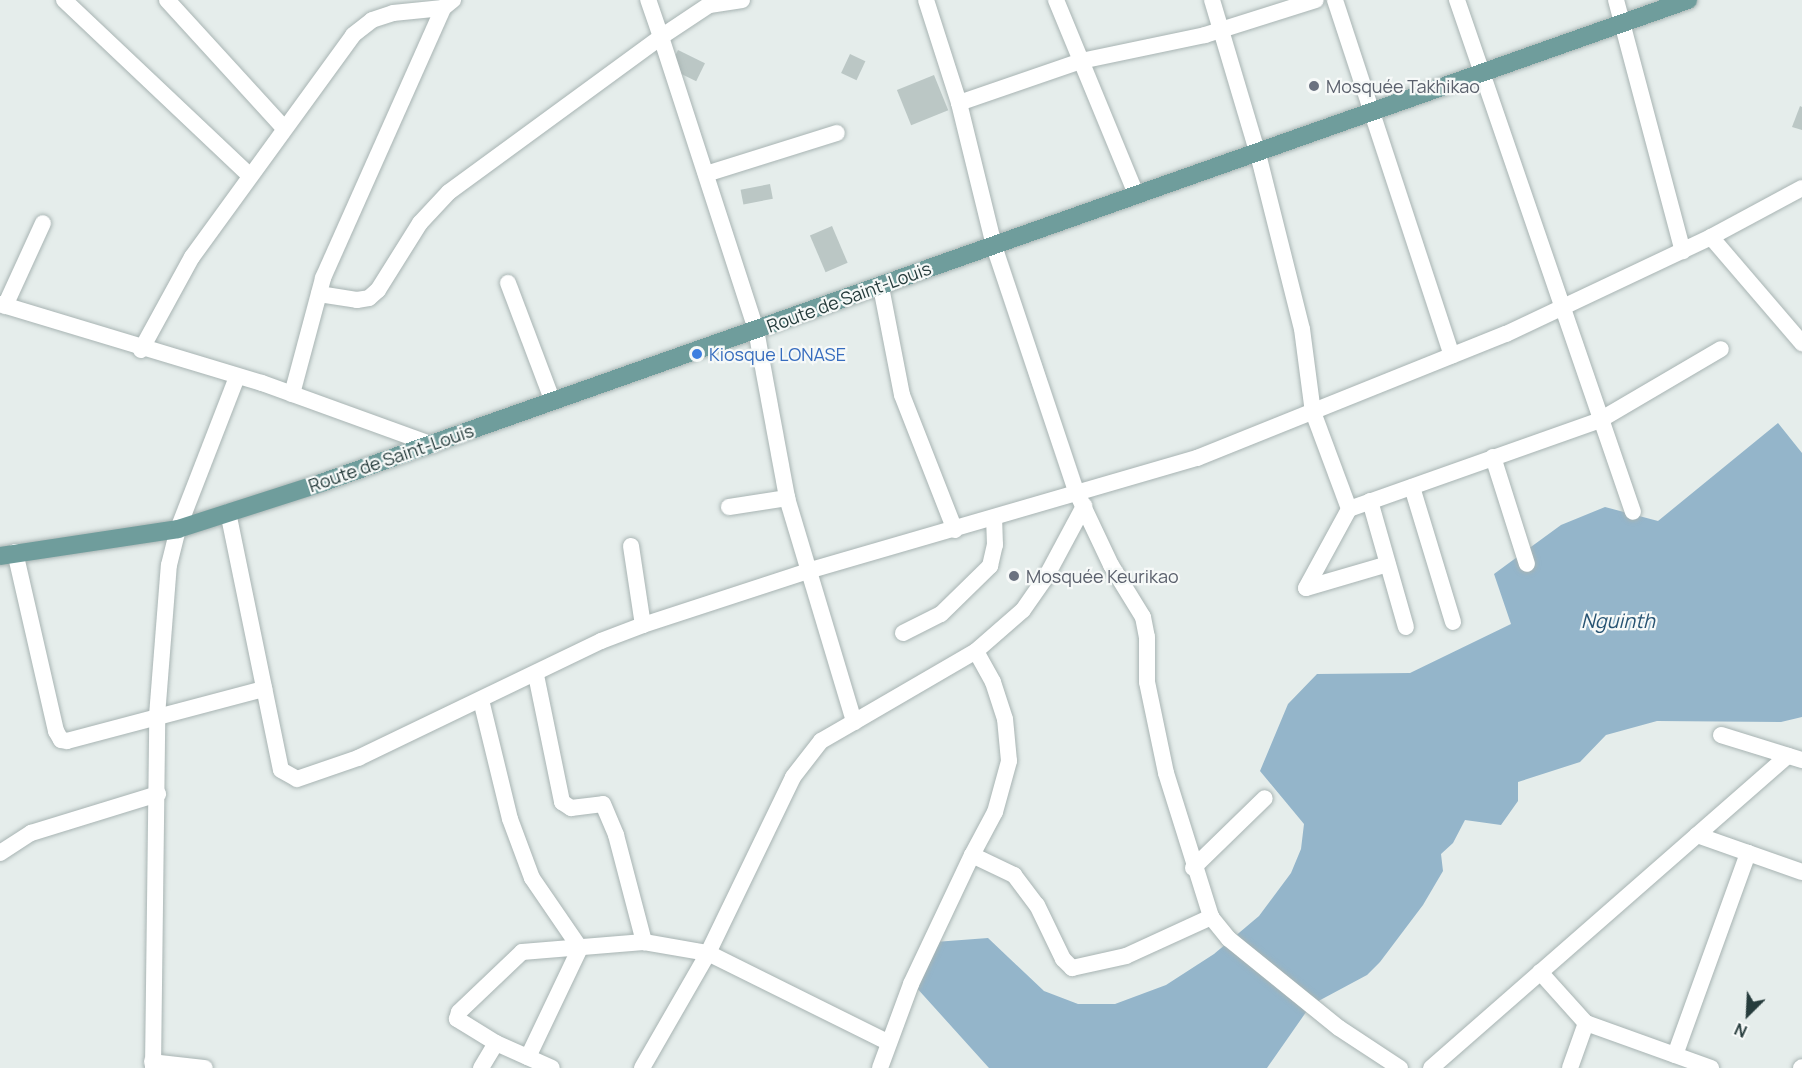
<!DOCTYPE html>
<html>
<head>
<meta charset="utf-8">
<style>
  body { margin:0 }
  #map { position:relative; width:1802px; height:1068px; overflow:hidden; background:#e5edeb; font-family:Manrope,sans-serif }
  div>[style] { position:absolute }
  [style*='--x'] { left:calc(var(--x)*1px); top:calc(var(--y)*1px); width:calc(var(--w)*1px); rotate:calc(var(--a)*1deg) }
  .water>* { inset:0; background:#94b5ca }
  .building>* { inset:0; background:#bbc7c5; transform-origin:0 0 }
  .roads { filter:drop-shadow(0 0 2px #a8b4b3) drop-shadow(0 0 2px #a8b4b3) }
  .minor>* { height:16px; margin:-8px; padding:0 8px; transform-origin:8px; border-radius:8px; background:#fff }
  .primary>* { height:18px; margin:-9px; padding:0 9px; transform-origin:9px; border-radius:9px; background:#6f9d9c }
  .dots>* { width:16px; height:16px; translate:-50% -50%; box-sizing:border-box; border:3px solid #f6f9f8; border-radius:50% }
  span { translate:-50% -50%; white-space:nowrap; text-align:center; line-height:1.15; -webkit-text-stroke:4.5px #f6f9f8; paint-order:stroke }
  .worship-label { font-size:18px; color:#5b616d }
  .left { translate:0 -50%; text-align:left }
  .street-label { font-size:18px; color:#263c3c }
  .shop-label { font-size:18px; color:#366cbe }
  .water-label { font-size:20px; color:#275372; font-style:italic }
  .north { position:absolute; left:1718px; top:984px; width:60px; height:60px; -webkit-text-stroke:4px #f6f9f8; paint-order:stroke; rotate:204deg; font-size:16px; font-weight:700; line-height:24px; text-align:center; color:#263c3c }
  .north::after { content:''; display:block; margin:auto; width:21px; height:27px; background:#263c3c; clip-path:polygon(50% 0,100% 100%,50% 72%,0 100%) }
</style>
</head>
<body>
<div id="map">
  <div class="water">
    <i style="clip-path:polygon(1778px 423px,1802px 453px,1802px 717px,1781px 722px,1657px 721px,1606px 735px,1580px 762px,1518px 782px,1518px 801px,1501px 825px,1465px 820px,1453px 843px,1441px 854px,1443px 871px,1423px 905px,1380px 962px,1367px 975px,1311px 1005px,1267px 1068px,989px 1068px,915px 986px,935px 942px,988px 938px,1044px 991px,1078px 1004px,1115px 1004px,1166px 985px,1214px 954px,1259px 916px,1291px 873px,1301px 849px,1304px 824px,1260px 771px,1288px 704px,1317px 674px,1410px 673px,1511px 624px,1494px 574px,1561px 525px,1605px 507px,1658px 521px)"></i>
  </div>
  <div class="building">
    <i style="left:678px;top:50px;width:30px;height:20px;rotate:26deg"></i>
    <i style="left:850px;top:54px;width:17px;height:21px;rotate:25deg"></i>
    <i style="left:934px;top:75px;width:38px;height:40px;rotate:68deg"></i>
    <i style="clip-path:polygon(1800px 106px,1802px 107px,1802px 130px,1792px 127px)"></i>
    <i style="left:770px;top:184px;width:15px;height:30px;rotate:79deg"></i>
    <i style="left:832px;top:226px;width:40px;height:24px;rotate:67deg"></i>
  </div>
  <div class="roads">
    <div class="minor">
      <i style="--x:64;--y:0;--w:256;--a:43.4"></i>
      <i style="--x:167;--y:0;--w:172;--a:47.6"></i>
      <i style="--x:742;--y:0;--w:33;--a:171"></i>
      <i style="--x:709;--y:5;--w:58;--a:146.3"></i>
      <i style="--x:661;--y:37;--w:308;--a:72"></i>
      <i style="--x:756;--y:330;--w:171;--a:79.5"></i>
      <i style="--x:787;--y:498;--w:234;--a:73.3"></i>
      <i style="--x:854;--y:722;--w:141;--a:-30.2"></i>
      <i style="--x:976;--y:651;--w:62;--a:-41.1"></i>
      <i style="--x:1023;--y:610;--w:40;--a:-55.1"></i>
      <i style="--x:1046;--y:577;--w:81;--a:-61.8"></i>
      <i style="--x:926;--y:0;--w:108;--a:72.2"></i>
      <i style="--x:959;--y:103;--w:147;--a:76.2"></i>
      <i style="--x:994;--y:246;--w:258;--a:71.5"></i>
      <i style="--x:1076;--y:491;--w:82;--a:64.7"></i>
      <i style="--x:1111;--y:565;--w:61;--a:58.4"></i>
      <i style="--x:1143;--y:617;--w:20;--a:79"></i>
      <i style="--x:1147;--y:637;--w:45;--a:90"></i>
      <i style="--x:1147;--y:682;--w:93;--a:78.2"></i>
      <i style="--x:1166;--y:773;--w:151;--a:72.6"></i>
      <i style="--x:1211;--y:917;--w:28;--a:51"></i>
      <i style="--x:1229;--y:939;--w:141;--a:39"></i>
      <i style="--x:1339;--y:1028;--w:73;--a:33.3"></i>
      <i style="--x:1056;--y:0;--w:210;--a:67.6"></i>
      <i style="--x:1212;--y:0;--w:161;--a:73.4"></i>
      <i style="--x:1258;--y:154;--w:180;--a:75.9"></i>
      <i style="--x:1302;--y:329;--w:84;--a:82.5"></i>
      <i style="--x:1313;--y:412;--w:103;--a:69.6"></i>
      <i style="--x:1335;--y:0;--w:374;--a:71.8"></i>
      <i style="--x:1457;--y:0;--w:541;--a:71.03"></i>
      <i style="--x:1616;--y:0;--w:260;--a:75.1"></i>
      <i style="--x:959;--y:103;--w:129;--a:-19"></i>
      <i style="--x:1081;--y:61;--w:127;--a:-11.8"></i>
      <i style="--x:1205;--y:35;--w:116;--a:-17.5"></i>
      <i style="--x:706;--y:174;--w:137;--a:-17.4"></i>
      <i style="--x:1711;--y:237;--w:140;--a:49.4"></i>
      <i style="--x:508;--y:283;--w:127;--a:69.3"></i>
      <i style="--x:881;--y:287;--w:110;--a:79"></i>
      <i style="--x:902;--y:395;--w:145;--a:68.6"></i>
      <i style="--x:319;--y:294;--w:38;--a:9"></i>
      <i style="--x:357;--y:300;--w:12;--a:-9"></i>
      <i style="--x:369;--y:298;--w:12;--a:-42"></i>
      <i style="--x:378;--y:290;--w:79;--a:-57.9"></i>
      <i style="--x:420;--y:223;--w:42;--a:-46.9"></i>
      <i style="--x:449;--y:192;--w:263;--a:-36.2"></i>
      <i style="--x:661;--y:37;--w:39;--a:-109"></i>
      <i style="--x:0;--y:304;--w:274;--a:16.8"></i>
      <i style="--x:262;--y:383;--w:182;--a:19.9"></i>
      <i style="--x:5;--y:306;--w:91;--a:-65.4"></i>
      <i style="--x:141;--y:350;--w:106;--a:-61.3"></i>
      <i style="--x:192;--y:257;--w:274;--a:-54"></i>
      <i style="--x:353;--y:35;--w:24;--a:-38"></i>
      <i style="--x:372;--y:20;--w:22;--a:-18"></i>
      <i style="--x:393;--y:13;--w:50;--a:-5.7"></i>
      <i style="--x:443;--y:8;--w:13;--a:-39"></i>
      <i style="--x:292;--y:394;--w:120;--a:-75"></i>
      <i style="--x:323;--y:278;--w:295;--a:-66"></i>
      <i style="--x:1493;--y:457;--w:112;--a:72.4"></i>
      <i style="--x:1412;--y:487;--w:141;--a:73.1"></i>
      <i style="--x:1370;--y:501;--w:131;--a:74.1"></i>
      <i style="--x:729;--y:507;--w:59;--a:-8.8"></i>
      <i style="--x:228;--y:512;--w:263;--a:78.4"></i>
      <i style="--x:281;--y:770;--w:18;--a:29"></i>
      <i style="--x:297;--y:779;--w:65;--a:-19"></i>
      <i style="--x:358;--y:758;--w:270;--a:-25.7"></i>
      <i style="--x:601;--y:641;--w:45;--a:-20.9"></i>
      <i style="--x:643;--y:625;--w:177;--a:-18.1"></i>
      <i style="--x:811;--y:570;--w:402;--a:-16.2"></i>
      <i style="--x:1197;--y:458;--w:333;--a:-21.9"></i>
      <i style="--x:1506;--y:334;--w:227;--a:-25.3"></i>
      <i style="--x:1711;--y:237;--w:103;--a:-28.3"></i>
      <i style="--x:631;--y:546;--w:80;--a:81.4"></i>
      <i style="--x:15;--y:552;--w:184;--a:77.1"></i>
      <i style="--x:56;--y:731;--w:10;--a:61"></i>
      <i style="--x:61;--y:740;--w:6;--a:9"></i>
      <i style="--x:67;--y:741;--w:204;--a:-14.8"></i>
      <i style="--x:1306;--y:588;--w:90;--a:-61.4"></i>
      <i style="--x:1349;--y:509;--w:266;--a:-19.5"></i>
      <i style="--x:1600;--y:420;--w:140;--a:-30.4"></i>
      <i style="--x:1306;--y:588;--w:85;--a:-16.3"></i>
      <i style="--x:903;--y:633;--w:42;--a:-26.6"></i>
      <i style="--x:941;--y:614;--w:69;--a:-44.4"></i>
      <i style="--x:990;--y:566;--w:22;--a:-77"></i>
      <i style="--x:995;--y:545;--w:25;--a:-92"></i>
      <i style="--x:536;--y:675;--w:130;--a:78.4"></i>
      <i style="--x:562;--y:802;--w:11;--a:34"></i>
      <i style="--x:571;--y:808;--w:32;--a:-7"></i>
      <i style="--x:603;--y:804;--w:34;--a:67"></i>
      <i style="--x:616;--y:835;--w:111;--a:75.3"></i>
      <i style="--x:481;--y:700;--w:122;--a:76.3"></i>
      <i style="--x:510;--y:819;--w:63;--a:69.6"></i>
      <i style="--x:532;--y:878;--w:85;--a:55.6"></i>
      <i style="--x:580;--y:948;--w:121;--a:115.5"></i>
      <i style="--x:1721;--y:735;--w:85;--a:17.2"></i>
      <i style="--x:1697;--y:835;--w:111;--a:19.4"></i>
      <i style="--x:0;--y:853;--w:37;--a:-33"></i>
      <i style="--x:31;--y:833;--w:133;--a:-17.1"></i>
      <i style="--x:972;--y:855;--w:49;--a:-61.9"></i>
      <i style="--x:995;--y:812;--w:53;--a:-74.6"></i>
      <i style="--x:1009;--y:761;--w:42;--a:-95.4"></i>
      <i style="--x:1005;--y:719;--w:39;--a:-108"></i>
      <i style="--x:993;--y:682;--w:35;--a:-119"></i>
      <i style="--x:1193;--y:868;--w:100;--a:-44.2"></i>
      <i style="--x:1540;--y:972;--w:69;--a:48"></i>
      <i style="--x:1586;--y:1023;--w:133;--a:19.8"></i>
      <i style="--x:496;--y:1043;--w:46;--a:-148.4"></i>
      <i style="--x:457;--y:1019;--w:7;--a:-74"></i>
      <i style="--x:459;--y:1012;--w:87;--a:-43.6"></i>
      <i style="--x:522;--y:952;--w:122;--a:-4.7"></i>
      <i style="--x:644;--y:942;--w:65;--a:9.8"></i>
      <i style="--x:708;--y:953;--w:200;--a:26.4"></i>
      <i style="--x:1675;--y:1055;--w:215;--a:-70.1"></i>
      <i style="--x:152;--y:1062;--w:53;--a:6.5"></i>
      <i style="--x:153;--y:1068;--w:352;--a:-89.3"></i>
      <i style="--x:157;--y:716;--w:151;--a:-85.5"></i>
      <i style="--x:169;--y:565;--w:37;--a:-76"></i>
      <i style="--x:178;--y:529;--w:163;--a:-68.8"></i>
      <i style="--x:481;--y:1068;--w:29;--a:-59"></i>
      <i style="--x:496;--y:1043;--w:61;--a:24.1"></i>
      <i style="--x:642;--y:1068;--w:133;--a:-60.1"></i>
      <i style="--x:708;--y:953;--w:195;--a:-64.2"></i>
      <i style="--x:793;--y:777;--w:46;--a:-52.1"></i>
      <i style="--x:821;--y:741;--w:38;--a:-30"></i>
      <i style="--x:880;--y:1068;--w:90;--a:-69.7"></i>
      <i style="--x:911;--y:984;--w:143;--a:-64.7"></i>
      <i style="--x:972;--y:855;--w:47;--a:25.5"></i>
      <i style="--x:1014;--y:875;--w:38;--a:53"></i>
      <i style="--x:1037;--y:905;--w:60;--a:64.3"></i>
      <i style="--x:1063;--y:959;--w:13;--a:45"></i>
      <i style="--x:1072;--y:968;--w:55;--a:-12.5"></i>
      <i style="--x:1126;--y:956;--w:94;--a:-24.6"></i>
      <i style="--x:1431;--y:1068;--w:474;--a:-41.2"></i>
      <i style="--x:1570;--y:1068;--w:48;--a:-70.4"></i>
      <i style="--x:1801;--y:1068;--w:1;--a:-45"></i>
    </div>
    <div class="primary">
      <i style="--x:0;--y:556;--w:180;--a:-8.6"></i>
      <i style="--x:178;--y:529;--w:150;--a:-17.8"></i>
      <i style="--x:321;--y:483;--w:1450;--a:-19.46"></i>
    </div>
  </div>
  <div class="dots">
    <i style="left:1314px;top:86px;background:#6b7280"></i>
    <i style="left:697px;top:354px;background:#3f7fe0"></i>
    <i style="left:1014px;top:576px;background:#6b7280"></i>
  </div>
  <div class="worship-label">
    <span class="left" style="left:1326px;top:86px">Mosquée Takhikao</span>
    <span class="left" style="left:1026px;top:576px">Mosquée Keurikao</span>
  </div>
  <div class="street-label">
    <span style="left:849px;top:297px;rotate:-20deg">Route de Saint-Louis</span>
    <span style="left:391px;top:458px;rotate:-19deg">Route de Saint-Louis</span>
  </div>
  <div class="shop-label">
    <span class="left" style="left:709px;top:354px">Kiosque LONASE</span>
  </div>
  <div class="water-label">
    <span style="left:1618px;top:620px">Nguinth</span>
  </div>
  <div class="north">N</div>
</div>
</body>
</html>
